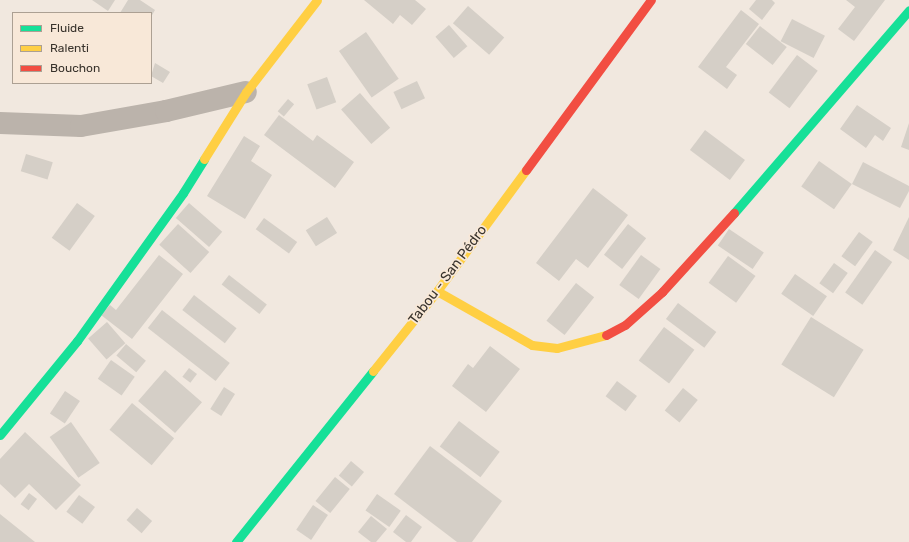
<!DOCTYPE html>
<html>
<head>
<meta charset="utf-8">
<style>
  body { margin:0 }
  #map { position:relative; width:909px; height:542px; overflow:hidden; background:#f1e8df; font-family:Rubik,sans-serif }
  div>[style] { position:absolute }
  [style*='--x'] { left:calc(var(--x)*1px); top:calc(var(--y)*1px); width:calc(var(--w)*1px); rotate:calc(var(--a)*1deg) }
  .building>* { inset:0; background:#d5cfc7; transform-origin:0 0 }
  .street>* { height:22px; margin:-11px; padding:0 11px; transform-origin:11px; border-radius:11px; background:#bbb3ab }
  .fast>* { height:9px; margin:-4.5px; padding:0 4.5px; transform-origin:4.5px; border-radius:4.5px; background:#16e098 }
  .slow>* { height:9px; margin:-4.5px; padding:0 4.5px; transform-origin:4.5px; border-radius:4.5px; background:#ffcf43 }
  .jam>* { height:9px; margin:-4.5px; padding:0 4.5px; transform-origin:4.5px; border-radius:4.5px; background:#f24e42 }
  span { translate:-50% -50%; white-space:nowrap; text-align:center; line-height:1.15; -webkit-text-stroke:3.5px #f8e8d8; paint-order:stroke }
  .street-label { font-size:14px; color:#39332c }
  .legend { position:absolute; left:12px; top:12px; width:140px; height:72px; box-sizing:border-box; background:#f8e8d8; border:1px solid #aca093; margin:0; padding:5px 7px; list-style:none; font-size:12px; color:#39332c }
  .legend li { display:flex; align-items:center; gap:8px; height:20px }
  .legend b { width:20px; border:1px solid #aca093 }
</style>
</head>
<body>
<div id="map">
  <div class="building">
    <i style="clip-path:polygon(92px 0,115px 0,108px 11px)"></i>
    <i style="clip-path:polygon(128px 0,140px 0,155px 10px,151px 17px,151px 13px,120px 13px)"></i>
    <i style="clip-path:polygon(364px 0,415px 0,426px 9px,412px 25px,400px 15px,393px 24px)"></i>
    <i style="clip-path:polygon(756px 0,772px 0,775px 3px,762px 20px,749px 9px)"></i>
    <i style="clip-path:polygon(846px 0,885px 0,854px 41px,838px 29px,855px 7px)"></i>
    <i style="left:468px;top:6px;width:48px;height:23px;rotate:41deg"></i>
    <i style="clip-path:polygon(741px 10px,759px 24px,726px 67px,737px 75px,727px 89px,698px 67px)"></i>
    <i style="left:792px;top:19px;width:37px;height:25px;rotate:27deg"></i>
    <i style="left:449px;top:25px;width:28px;height:18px;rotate:49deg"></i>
    <i style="left:760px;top:26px;width:34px;height:23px;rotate:38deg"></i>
    <i style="left:366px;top:32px;width:57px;height:33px;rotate:55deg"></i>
    <i style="left:797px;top:55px;width:26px;height:47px;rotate:37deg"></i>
    <i style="clip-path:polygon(155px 63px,170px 72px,163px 83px,151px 76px)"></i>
    <i style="left:327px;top:77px;width:27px;height:21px;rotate:70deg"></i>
    <i style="left:417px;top:81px;width:19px;height:26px;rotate:65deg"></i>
    <i style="left:360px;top:93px;width:46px;height:25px;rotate:49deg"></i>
    <i style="left:288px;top:99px;width:8px;height:16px;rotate:40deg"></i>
    <i style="clip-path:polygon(857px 105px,891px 128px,883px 141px,875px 135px,866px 148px,840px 129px)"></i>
    <i style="clip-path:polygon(279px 115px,313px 141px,317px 135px,354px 162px,335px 188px,264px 135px)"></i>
    <i style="clip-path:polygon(909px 123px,909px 150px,901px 147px)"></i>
    <i style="left:705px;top:130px;width:50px;height:25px;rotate:37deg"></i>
    <i style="clip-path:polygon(244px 136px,260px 146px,251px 161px,272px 175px,245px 219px,207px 196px)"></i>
    <i style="left:26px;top:154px;width:28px;height:18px;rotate:17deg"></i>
    <i style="left:819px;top:161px;width:40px;height:31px;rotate:35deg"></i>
    <i style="clip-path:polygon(863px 162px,909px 186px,909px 191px,900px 208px,852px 184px)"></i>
    <i style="clip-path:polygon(593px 188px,628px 215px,588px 268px,576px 259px,559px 281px,536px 263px)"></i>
    <i style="left:77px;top:203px;width:22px;height:43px;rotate:36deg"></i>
    <i style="left:189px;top:203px;width:44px;height:20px;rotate:41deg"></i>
    <i style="left:327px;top:217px;width:19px;height:25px;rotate:58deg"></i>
    <i style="clip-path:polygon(909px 217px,909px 260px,893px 250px)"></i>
    <i style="left:264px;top:218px;width:41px;height:14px;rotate:36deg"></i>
    <i style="left:178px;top:224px;width:42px;height:28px;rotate:42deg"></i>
    <i style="left:628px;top:224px;width:23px;height:39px;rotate:38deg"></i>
    <i style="left:729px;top:229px;width:42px;height:20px;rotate:34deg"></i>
    <i style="left:859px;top:232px;width:17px;height:30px;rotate:36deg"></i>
    <i style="left:875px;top:250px;width:21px;height:52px;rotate:35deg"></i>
    <i style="clip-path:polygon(159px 255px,183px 274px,132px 339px,101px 315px,110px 305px,116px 310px)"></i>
    <i style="left:641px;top:255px;width:24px;height:37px;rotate:36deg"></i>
    <i style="left:728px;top:256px;width:34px;height:33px;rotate:36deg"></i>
    <i style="left:834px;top:263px;width:17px;height:25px;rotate:36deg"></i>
    <i style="left:795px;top:274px;width:39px;height:24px;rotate:35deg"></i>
    <i style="left:229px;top:275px;width:48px;height:12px;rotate:38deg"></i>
    <i style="left:576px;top:283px;width:23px;height:48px;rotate:38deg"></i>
    <i style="left:194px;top:295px;width:54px;height:19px;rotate:38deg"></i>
    <i style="left:678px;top:303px;width:48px;height:20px;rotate:37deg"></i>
    <i style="left:162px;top:310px;width:86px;height:23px;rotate:38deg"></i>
    <i style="left:811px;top:317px;width:62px;height:56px;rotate:32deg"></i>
    <i style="left:107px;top:322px;width:28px;height:25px;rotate:49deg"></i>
    <i style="left:664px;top:327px;width:38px;height:42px;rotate:37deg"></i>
    <i style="left:126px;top:344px;width:26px;height:15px;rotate:40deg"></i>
    <i style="clip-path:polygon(490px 346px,520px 369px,486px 412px,452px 386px,468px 364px,473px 368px)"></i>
    <i style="left:111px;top:360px;width:29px;height:23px;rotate:35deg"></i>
    <i style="left:189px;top:368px;width:10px;height:11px;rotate:37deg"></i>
    <i style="left:165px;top:370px;width:49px;height:41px;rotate:41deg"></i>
    <i style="left:617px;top:381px;width:25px;height:19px;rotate:37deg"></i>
    <i style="left:224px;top:387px;width:13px;height:26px;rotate:32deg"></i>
    <i style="left:683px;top:388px;width:19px;height:29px;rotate:39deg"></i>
    <i style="left:65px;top:391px;width:18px;height:27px;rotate:34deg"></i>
    <i style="left:132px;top:403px;width:55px;height:35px;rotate:40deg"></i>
    <i style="left:459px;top:421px;width:51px;height:32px;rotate:37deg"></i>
    <i style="left:71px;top:422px;width:50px;height:26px;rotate:55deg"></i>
    <i style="clip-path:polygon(25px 432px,81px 485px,56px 510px,29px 484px,15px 498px,0 484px,0 459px)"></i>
    <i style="clip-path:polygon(430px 446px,502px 501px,472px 542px,457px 542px,394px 494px)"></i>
    <i style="left:351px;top:461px;width:17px;height:19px;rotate:40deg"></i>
    <i style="left:335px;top:477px;width:19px;height:31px;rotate:39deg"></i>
    <i style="left:29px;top:493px;width:10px;height:14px;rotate:37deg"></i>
    <i style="left:377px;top:494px;width:29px;height:20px;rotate:35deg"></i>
    <i style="left:79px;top:495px;width:20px;height:21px;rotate:37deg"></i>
    <i style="left:313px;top:505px;width:18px;height:30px;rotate:34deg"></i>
    <i style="left:137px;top:508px;width:20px;height:16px;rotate:41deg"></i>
    <i style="clip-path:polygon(0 514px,35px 542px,0 542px)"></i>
    <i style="clip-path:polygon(406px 515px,422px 527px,411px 542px,406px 542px,393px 532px)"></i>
    <i style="clip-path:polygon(371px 516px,387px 529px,376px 542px,371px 542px,358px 532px)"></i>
  </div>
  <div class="street">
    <i style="--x:0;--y:123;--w:81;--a:2.1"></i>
    <i style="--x:81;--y:126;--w:86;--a:-10"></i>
    <i style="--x:166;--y:111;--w:82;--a:-13.4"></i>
  </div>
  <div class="fast">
    <i style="--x:734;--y:213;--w:268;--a:-49.2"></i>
    <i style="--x:0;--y:435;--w:122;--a:-50.7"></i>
    <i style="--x:77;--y:341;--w:182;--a:-54.4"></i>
    <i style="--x:183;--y:193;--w:40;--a:-58"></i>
    <i style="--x:236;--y:542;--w:219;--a:-51.3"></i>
  </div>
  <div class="slow">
    <i style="--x:204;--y:159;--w:79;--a:-57.9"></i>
    <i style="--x:246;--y:92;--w:116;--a:-52.3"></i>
    <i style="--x:437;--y:291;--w:109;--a:29.6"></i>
    <i style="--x:532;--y:345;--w:25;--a:7"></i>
    <i style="--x:557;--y:348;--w:51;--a:-14.9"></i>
    <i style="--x:373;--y:371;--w:102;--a:-51.3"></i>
    <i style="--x:437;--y:291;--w:150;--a:-53.7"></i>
  </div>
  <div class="jam">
    <i style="--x:526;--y:170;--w:211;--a:-53.7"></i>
    <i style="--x:606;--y:335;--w:21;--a:-28"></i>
    <i style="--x:625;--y:325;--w:50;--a:-41.7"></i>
    <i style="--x:662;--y:292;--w:107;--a:-47.7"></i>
  </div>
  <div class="street-label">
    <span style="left:448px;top:275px;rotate:-53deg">Tabou - San Pédro</span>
  </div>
  <ul class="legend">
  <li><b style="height:5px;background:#16e098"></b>Fluide</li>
  <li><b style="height:5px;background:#ffcf43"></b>Ralenti</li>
  <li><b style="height:5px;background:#f24e42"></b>Bouchon</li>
  </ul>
</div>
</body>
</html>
